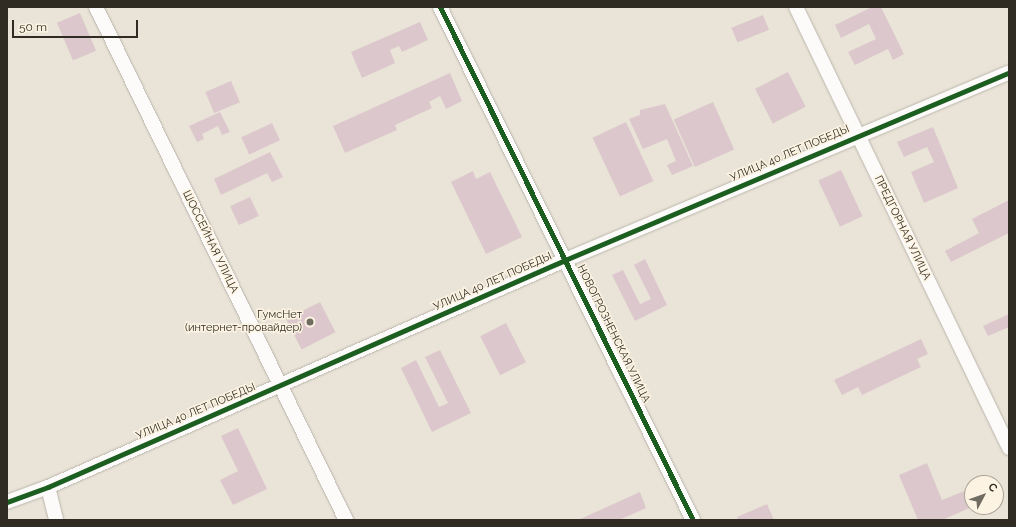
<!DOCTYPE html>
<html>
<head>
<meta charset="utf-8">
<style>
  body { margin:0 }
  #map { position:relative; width:1016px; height:527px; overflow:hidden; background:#eae4d8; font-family:Raleway,sans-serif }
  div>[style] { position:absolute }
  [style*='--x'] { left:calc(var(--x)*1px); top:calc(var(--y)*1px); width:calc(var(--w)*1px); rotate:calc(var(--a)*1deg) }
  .building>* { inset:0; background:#dcc8cc; transform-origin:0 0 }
  .roads { filter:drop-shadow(0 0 1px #bbb5ac) drop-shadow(0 0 1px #bbb5ac) }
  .minor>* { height:14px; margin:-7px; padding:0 7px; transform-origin:7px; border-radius:7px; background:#fcfbf9 }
  .cycleway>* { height:5px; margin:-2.5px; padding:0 2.5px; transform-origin:2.5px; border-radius:2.5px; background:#1b5e20 }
  .dots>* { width:11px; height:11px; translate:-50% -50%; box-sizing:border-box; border:2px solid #fdf3e2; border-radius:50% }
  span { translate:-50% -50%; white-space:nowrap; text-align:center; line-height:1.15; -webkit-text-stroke:3px #fdf3e2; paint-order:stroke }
  .street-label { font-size:11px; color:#302c23 }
  .poi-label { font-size:11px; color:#302c23 }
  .right { translate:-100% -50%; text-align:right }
  .frame { position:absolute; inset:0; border:8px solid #302c23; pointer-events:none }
  .north { position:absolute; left:964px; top:475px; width:40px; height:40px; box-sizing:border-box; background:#fdf3e2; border:1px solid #aba396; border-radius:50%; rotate:49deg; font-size:11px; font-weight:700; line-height:16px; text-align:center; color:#302c23 }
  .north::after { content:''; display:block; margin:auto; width:14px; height:18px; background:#716c62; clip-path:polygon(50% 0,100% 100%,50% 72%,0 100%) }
  .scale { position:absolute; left:12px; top:20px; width:126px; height:18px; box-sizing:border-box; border:2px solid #302c23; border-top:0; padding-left:5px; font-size:12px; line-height:14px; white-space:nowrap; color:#302c23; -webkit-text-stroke:3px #fdf3e2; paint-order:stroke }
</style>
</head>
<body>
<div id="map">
  <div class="building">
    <i style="clip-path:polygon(872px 7px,881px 7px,904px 54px,893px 60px,888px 49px,855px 65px,848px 52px,876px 39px,869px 24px,841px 38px,835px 25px)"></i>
    <i style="left:80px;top:13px;width:41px;height:25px;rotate:67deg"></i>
    <i style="left:763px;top:15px;width:16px;height:34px;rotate:68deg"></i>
    <i style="clip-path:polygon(420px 22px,428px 40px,402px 52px,399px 46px,390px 50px,395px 63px,362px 78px,351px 52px)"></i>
    <i style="left:788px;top:72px;width:39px;height:37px;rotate:63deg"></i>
    <i style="clip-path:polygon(450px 73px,462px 101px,446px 109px,440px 96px,429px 102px,432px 108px,395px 125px,397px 130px,345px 153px,333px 126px)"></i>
    <i style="left:231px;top:81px;width:23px;height:28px;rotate:67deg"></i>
    <i style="left:713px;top:102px;width:52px;height:43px;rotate:66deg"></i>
    <i style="clip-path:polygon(665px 104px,693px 166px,672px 175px,667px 165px,676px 161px,667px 139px,643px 149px,629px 119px,640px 115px,640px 110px)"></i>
    <i style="clip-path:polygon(220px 112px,230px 132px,222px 135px,218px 126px,202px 134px,204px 139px,197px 142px,189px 126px)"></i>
    <i style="left:626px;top:122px;width:65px;height:37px;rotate:65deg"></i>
    <i style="left:272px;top:123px;width:19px;height:34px;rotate:65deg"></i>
    <i style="clip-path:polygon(933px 127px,958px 188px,924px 203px,911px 172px,934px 162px,927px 147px,904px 157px,897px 142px)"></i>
    <i style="clip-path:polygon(270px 152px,283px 177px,272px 182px,267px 173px,221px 195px,214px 179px)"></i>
    <i style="left:841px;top:170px;width:51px;height:25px;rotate:65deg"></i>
    <i style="clip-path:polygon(473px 171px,476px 179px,490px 172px,522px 237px,486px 254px,451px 182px)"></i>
    <i style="left:250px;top:197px;width:21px;height:22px;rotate:65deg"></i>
    <i style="clip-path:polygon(1009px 200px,1009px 233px,951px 262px,945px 251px,979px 233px,972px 219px)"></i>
    <i style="clip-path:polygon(645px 259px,667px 305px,635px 321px,612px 275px,623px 270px,640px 304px,651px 299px,634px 265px)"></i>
    <i style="left:320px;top:302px;width:34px;height:38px;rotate:63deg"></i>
    <i style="clip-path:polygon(1009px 314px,1009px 327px,988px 336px,983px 326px)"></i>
    <i style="left:506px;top:323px;width:44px;height:29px;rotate:63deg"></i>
    <i style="clip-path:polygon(921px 339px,928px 354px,917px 359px,921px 367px,862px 395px,858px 387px,842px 395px,834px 380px)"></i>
    <i style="clip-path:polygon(440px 350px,471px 413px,432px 432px,401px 368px,416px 360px,439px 407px,448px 403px,425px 357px)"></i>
    <i style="clip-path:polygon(238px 428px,267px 489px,233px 505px,220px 480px,238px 471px,221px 436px)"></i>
    <i style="clip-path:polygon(927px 463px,942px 500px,972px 488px,972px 507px,942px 520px,918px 520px,899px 475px)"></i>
    <i style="clip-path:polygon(640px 492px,646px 508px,619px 520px,578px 520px)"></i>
    <i style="clip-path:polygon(767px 504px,774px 520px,738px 520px,737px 517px)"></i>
  </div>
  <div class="roads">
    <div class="minor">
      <i style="--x:96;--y:7;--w:571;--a:64.02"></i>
      <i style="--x:440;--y:7;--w:572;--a:63.75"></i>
      <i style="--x:796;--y:7;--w:490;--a:64.2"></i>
      <i style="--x:48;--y:487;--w:34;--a:76"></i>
      <i style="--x:7;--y:502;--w:44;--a:-20.1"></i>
      <i style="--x:48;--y:487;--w:565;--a:-23.7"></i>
      <i style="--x:565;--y:260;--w:482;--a:-22.9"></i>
    </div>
  </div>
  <div class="cycleway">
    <i style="--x:440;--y:7;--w:572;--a:63.75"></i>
    <i style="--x:7;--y:502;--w:44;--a:-20.1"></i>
    <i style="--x:48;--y:487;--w:565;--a:-23.7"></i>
    <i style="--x:565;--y:260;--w:482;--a:-22.9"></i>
  </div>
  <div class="dots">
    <i style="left:310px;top:322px;background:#716c62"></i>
  </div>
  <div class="street-label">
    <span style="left:790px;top:154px;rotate:-23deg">УЛИЦА 40 ЛЕТ ПОБЕДЫ</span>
    <span style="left:902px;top:228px;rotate:64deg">ПРЕДГОРНАЯ УЛИЦА</span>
    <span style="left:210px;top:242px;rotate:64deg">ШОССЕЙНАЯ УЛИЦА</span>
    <span style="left:493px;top:282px;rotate:-24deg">УЛИЦА 40 ЛЕТ ПОБЕДЫ</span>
    <span style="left:613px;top:334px;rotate:64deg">НОВОГРОЗНЕНСКАЯ УЛИЦА</span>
    <span style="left:196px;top:412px;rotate:-23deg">УЛИЦА 40 ЛЕТ ПОБЕДЫ</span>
  </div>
  <div class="poi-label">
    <span class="right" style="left:302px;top:322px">ГумсНет<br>(интернет-провайдер)</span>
  </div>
  <div class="frame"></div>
  <div class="north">С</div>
  <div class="scale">50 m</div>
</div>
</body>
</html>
